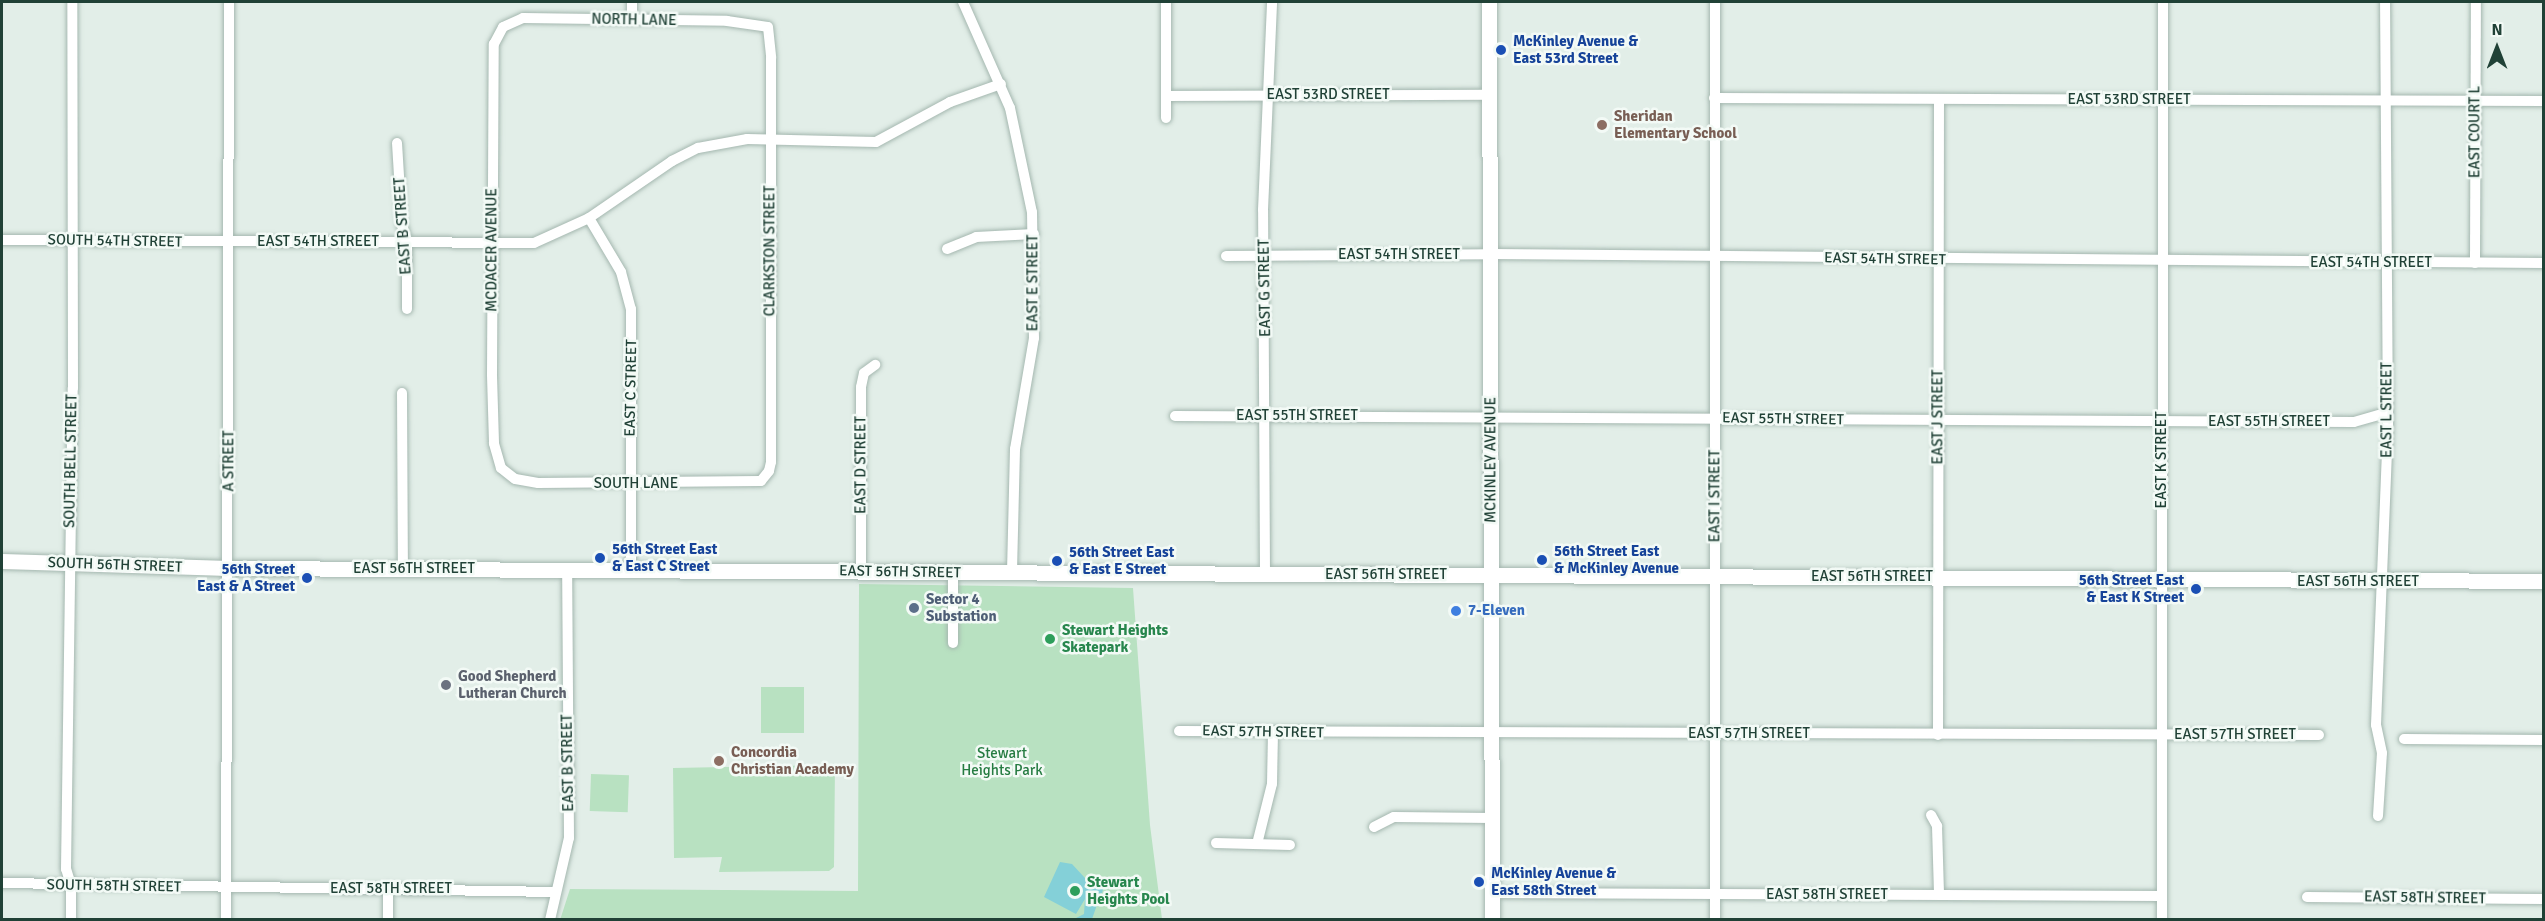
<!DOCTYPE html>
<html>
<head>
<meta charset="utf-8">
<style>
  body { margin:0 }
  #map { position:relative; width:2545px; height:921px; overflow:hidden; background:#e2eee8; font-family:Signika,sans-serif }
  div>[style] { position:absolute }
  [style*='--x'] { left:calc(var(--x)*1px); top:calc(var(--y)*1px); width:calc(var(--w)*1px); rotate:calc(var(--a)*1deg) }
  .green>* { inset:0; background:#b8e1c1; transform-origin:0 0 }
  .water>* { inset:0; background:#84d0d8 }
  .roads { filter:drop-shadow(0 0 2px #a4b7af) drop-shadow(0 0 2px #a4b7af) }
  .street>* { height:10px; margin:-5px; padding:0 5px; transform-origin:5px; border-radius:5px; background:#fff }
  .secondary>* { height:15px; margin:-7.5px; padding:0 7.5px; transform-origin:7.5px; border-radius:7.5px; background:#fff }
  .dots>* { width:16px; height:16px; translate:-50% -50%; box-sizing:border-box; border:3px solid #f3faf6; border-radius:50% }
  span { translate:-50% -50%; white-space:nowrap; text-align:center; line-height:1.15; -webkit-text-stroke:5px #f3faf6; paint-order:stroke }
  .street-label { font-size:15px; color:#204136 }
  .transit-label { font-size:15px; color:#164399; font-weight:700 }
  .left { translate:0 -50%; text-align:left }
  .right { translate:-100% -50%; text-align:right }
  .education-label { font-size:15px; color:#785e54; font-weight:700 }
  .service-label { font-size:15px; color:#4e5e75; font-weight:700 }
  .shop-label { font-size:15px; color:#366cbe; font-weight:700 }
  .leisure-label { font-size:15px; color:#27864d; font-weight:700 }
  .worship-label { font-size:15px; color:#5b616d; font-weight:700 }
  .park-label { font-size:15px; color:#267c42 }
  .frame { position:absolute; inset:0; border:3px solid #204136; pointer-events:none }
  .north { position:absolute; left:2467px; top:18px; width:60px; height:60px; -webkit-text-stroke:4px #f3faf6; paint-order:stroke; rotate:0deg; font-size:16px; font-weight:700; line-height:24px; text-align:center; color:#204136 }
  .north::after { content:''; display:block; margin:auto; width:21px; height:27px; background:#204136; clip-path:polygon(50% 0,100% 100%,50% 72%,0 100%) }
</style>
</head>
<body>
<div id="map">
  <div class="green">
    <i style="clip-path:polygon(859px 584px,1133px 588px,1150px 825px,1162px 919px,560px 920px,570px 889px,858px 891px)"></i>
    <i style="left:761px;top:687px;width:43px;height:46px"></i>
    <i style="clip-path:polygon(835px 765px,834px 867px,829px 871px,719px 872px,722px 857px,674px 858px,673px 768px)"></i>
    <i style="left:591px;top:774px;width:38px;height:37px;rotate:2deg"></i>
  </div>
  <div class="water">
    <i style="clip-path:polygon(1060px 862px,1072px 864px,1085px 878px,1099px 878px,1105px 883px,1102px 893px,1088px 896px,1098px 902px,1092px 919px,1074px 919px,1084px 914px,1085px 899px,1076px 914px,1044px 897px)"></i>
  </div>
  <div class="roads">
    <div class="street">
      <i style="--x:963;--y:2;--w:116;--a:66.1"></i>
      <i style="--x:1010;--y:108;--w:106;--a:78.1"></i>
      <i style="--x:1032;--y:212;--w:126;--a:89.1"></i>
      <i style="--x:1034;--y:338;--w:113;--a:99.7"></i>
      <i style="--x:1015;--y:449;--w:125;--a:91.4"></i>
      <i style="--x:1166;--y:2;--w:116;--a:90"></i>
      <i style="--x:1715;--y:2;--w:918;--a:90"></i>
      <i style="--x:523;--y:18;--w:204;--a:0.8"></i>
      <i style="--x:727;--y:21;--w:41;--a:8.3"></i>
      <i style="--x:768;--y:27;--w:31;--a:84"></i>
      <i style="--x:771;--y:58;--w:404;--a:90"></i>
      <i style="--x:771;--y:462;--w:9;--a:103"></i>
      <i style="--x:769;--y:471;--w:13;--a:129"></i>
      <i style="--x:761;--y:481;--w:223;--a:179.5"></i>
      <i style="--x:538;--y:483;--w:23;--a:-170"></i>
      <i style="--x:515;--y:479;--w:18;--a:-142"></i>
      <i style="--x:501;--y:468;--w:26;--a:-106"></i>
      <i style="--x:494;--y:443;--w:69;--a:-91.7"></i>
      <i style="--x:492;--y:374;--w:330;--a:-89.7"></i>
      <i style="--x:494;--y:44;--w:19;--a:-62"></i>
      <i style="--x:503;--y:27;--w:22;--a:-24"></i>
      <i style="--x:632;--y:20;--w:18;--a:-90"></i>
      <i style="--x:1166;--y:96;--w:324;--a:-0.2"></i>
      <i style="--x:1714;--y:98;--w:830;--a:0.21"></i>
      <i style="--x:397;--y:143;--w:82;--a:86.5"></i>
      <i style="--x:402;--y:225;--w:17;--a:73"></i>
      <i style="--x:407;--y:241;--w:68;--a:90"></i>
      <i style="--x:589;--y:218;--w:63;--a:59.3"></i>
      <i style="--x:621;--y:272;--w:38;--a:75"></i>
      <i style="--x:631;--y:309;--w:260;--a:90"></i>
      <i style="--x:2;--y:240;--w:532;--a:0.32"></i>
      <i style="--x:534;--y:243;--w:60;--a:-24.4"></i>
      <i style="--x:589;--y:218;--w:101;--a:-34.5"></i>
      <i style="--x:672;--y:161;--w:29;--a:-27"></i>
      <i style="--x:698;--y:148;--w:50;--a:-10.4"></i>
      <i style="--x:747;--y:139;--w:129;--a:1.3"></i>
      <i style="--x:876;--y:142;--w:84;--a:-28.4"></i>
      <i style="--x:950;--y:102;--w:54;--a:-19.4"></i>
      <i style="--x:947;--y:249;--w:31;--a:-22"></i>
      <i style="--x:976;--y:237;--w:58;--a:-3"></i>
      <i style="--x:1226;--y:256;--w:266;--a:-0.4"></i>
      <i style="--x:1492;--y:254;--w:1052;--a:0.49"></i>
      <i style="--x:2475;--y:263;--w:261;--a:-89.8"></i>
      <i style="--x:402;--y:393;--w:176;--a:89.7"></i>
      <i style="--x:1175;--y:416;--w:1179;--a:0.29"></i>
      <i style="--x:2354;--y:422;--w:35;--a:-16"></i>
      <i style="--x:861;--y:571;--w:184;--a:-90"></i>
      <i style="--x:861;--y:387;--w:14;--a:-78"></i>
      <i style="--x:864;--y:373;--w:14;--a:-36"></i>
      <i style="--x:1265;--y:575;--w:365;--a:-90.3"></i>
      <i style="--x:1263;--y:210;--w:208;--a:-87.5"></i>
      <i style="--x:953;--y:643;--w:70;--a:-90"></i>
      <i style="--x:1179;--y:731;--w:1140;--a:0.2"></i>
      <i style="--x:1938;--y:735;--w:636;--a:-89.91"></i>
      <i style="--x:2404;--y:739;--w:140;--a:0.4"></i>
      <i style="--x:1931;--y:815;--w:13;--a:61"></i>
      <i style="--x:1937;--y:826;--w:69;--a:88.3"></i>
      <i style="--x:2378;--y:816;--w:63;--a:-86.4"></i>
      <i style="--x:2382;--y:753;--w:29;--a:-102"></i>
      <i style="--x:2376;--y:725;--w:301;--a:-87.7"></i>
      <i style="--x:2388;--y:424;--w:422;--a:-90.4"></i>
      <i style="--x:1374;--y:827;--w:22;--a:-27"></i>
      <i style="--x:1394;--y:817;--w:98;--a:0.6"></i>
      <i style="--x:1216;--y:843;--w:74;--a:1.5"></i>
      <i style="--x:1257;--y:844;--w:62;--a:-76"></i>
      <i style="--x:1272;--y:784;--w:52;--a:-88.9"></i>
      <i style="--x:2;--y:883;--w:554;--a:0.93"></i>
      <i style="--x:1492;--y:893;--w:669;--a:0.26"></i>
      <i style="--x:2307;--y:897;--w:237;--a:0.5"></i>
      <i style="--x:71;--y:920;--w:35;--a:-90"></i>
      <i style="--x:71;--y:885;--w:17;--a:-107"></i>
      <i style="--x:66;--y:869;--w:481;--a:-89.2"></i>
      <i style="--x:73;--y:388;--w:386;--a:-90.1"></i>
      <i style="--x:226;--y:920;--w:918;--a:-89.81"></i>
      <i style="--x:388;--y:920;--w:32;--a:-90"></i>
      <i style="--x:550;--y:920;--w:84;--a:-77"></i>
      <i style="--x:569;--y:838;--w:270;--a:-90.4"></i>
      <i style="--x:2162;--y:920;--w:918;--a:-89.94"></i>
    </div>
    <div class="secondary">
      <i style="--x:1489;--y:2;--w:918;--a:89.81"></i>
      <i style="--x:2;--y:561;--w:227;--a:1.8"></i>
      <i style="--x:229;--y:568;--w:2315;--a:0.32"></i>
    </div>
  </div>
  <div class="dots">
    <i style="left:1501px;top:50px;background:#1a4fb4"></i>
    <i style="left:1602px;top:125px;background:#8d6e63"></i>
    <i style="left:600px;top:558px;background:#1a4fb4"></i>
    <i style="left:1542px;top:560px;background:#1a4fb4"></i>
    <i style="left:1057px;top:561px;background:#1a4fb4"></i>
    <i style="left:307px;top:578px;background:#1a4fb4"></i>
    <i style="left:2196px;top:589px;background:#1a4fb4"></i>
    <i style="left:914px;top:608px;background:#5c6f8a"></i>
    <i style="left:1456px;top:611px;background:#3f7fe0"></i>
    <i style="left:1050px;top:639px;background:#2e9e5b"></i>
    <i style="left:446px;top:685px;background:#6b7280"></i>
    <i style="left:719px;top:761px;background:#8d6e63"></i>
    <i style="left:1479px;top:882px;background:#1a4fb4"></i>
    <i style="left:1075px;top:891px;background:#2e9e5b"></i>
  </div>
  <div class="street-label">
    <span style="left:634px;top:20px;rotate:1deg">NORTH LANE</span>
    <span style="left:1328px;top:95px">EAST 53RD STREET</span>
    <span style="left:2129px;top:100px">EAST 53RD STREET</span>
    <span style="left:2475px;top:132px;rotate:-90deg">EAST COURT L</span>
    <span style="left:403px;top:226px;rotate:-94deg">EAST B STREET</span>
    <span style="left:115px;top:241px;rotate:1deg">SOUTH 54TH STREET</span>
    <span style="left:318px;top:242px">EAST 54TH STREET</span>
    <span style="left:492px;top:250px;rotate:-90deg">MCDACER AVENUE</span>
    <span style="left:770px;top:251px;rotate:-90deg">CLARKSTON STREET</span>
    <span style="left:1399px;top:255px">EAST 54TH STREET</span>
    <span style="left:1885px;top:259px;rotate:1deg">EAST 54TH STREET</span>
    <span style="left:2371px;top:263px">EAST 54TH STREET</span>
    <span style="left:1033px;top:283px;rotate:-90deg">EAST E STREET</span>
    <span style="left:1265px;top:288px;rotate:-91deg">EAST G STREET</span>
    <span style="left:631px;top:388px;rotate:-89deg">EAST C STREET</span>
    <span style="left:2387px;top:410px;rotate:-90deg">EAST L STREET</span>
    <span style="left:1297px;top:416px">EAST 55TH STREET</span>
    <span style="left:1938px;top:417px;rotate:-90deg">EAST J STREET</span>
    <span style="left:1783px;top:419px;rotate:1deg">EAST 55TH STREET</span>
    <span style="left:2269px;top:422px">EAST 55TH STREET</span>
    <span style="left:1491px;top:460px;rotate:-90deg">MCKINLEY AVENUE</span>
    <span style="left:2162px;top:460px;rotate:-90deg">EAST K STREET</span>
    <span style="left:71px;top:461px;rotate:-89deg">SOUTH BELL STREET</span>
    <span style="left:229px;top:461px;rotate:-90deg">A STREET</span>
    <span style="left:861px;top:465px;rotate:-90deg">EAST D STREET</span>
    <span style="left:636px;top:484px">SOUTH LANE</span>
    <span style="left:1715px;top:496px;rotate:-90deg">EAST I STREET</span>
    <span style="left:115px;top:565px;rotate:2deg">SOUTH 56TH STREET</span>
    <span style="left:414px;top:569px">EAST 56TH STREET</span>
    <span style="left:900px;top:572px;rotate:1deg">EAST 56TH STREET</span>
    <span style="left:1386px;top:575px">EAST 56TH STREET</span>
    <span style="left:1872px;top:577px">EAST 56TH STREET</span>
    <span style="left:2358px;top:582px">EAST 56TH STREET</span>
    <span style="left:1263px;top:732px;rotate:1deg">EAST 57TH STREET</span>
    <span style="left:1749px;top:734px">EAST 57TH STREET</span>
    <span style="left:2235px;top:735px">EAST 57TH STREET</span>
    <span style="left:568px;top:763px;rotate:-91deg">EAST B STREET</span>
    <span style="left:114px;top:886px;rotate:1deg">SOUTH 58TH STREET</span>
    <span style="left:391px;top:889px">EAST 58TH STREET</span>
    <span style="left:1827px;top:895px">EAST 58TH STREET</span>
    <span style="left:2425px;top:898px;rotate:1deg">EAST 58TH STREET</span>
  </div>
  <div class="transit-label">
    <span class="left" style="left:1513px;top:50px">McKinley Avenue &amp;<br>East 53rd Street</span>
    <span class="left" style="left:612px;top:558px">56th Street East<br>&amp; East C Street</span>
    <span class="left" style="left:1554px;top:560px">56th Street East<br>&amp; McKinley Avenue</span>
    <span class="left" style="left:1069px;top:561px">56th Street East<br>&amp; East E Street</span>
    <span class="right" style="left:295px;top:578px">56th Street<br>East &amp; A Street</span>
    <span class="right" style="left:2184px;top:589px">56th Street East<br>&amp; East K Street</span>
    <span class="left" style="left:1491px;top:882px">McKinley Avenue &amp;<br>East 58th Street</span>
  </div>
  <div class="education-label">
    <span class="left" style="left:1614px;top:125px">Sheridan<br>Elementary School</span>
    <span class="left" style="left:731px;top:761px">Concordia<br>Christian Academy</span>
  </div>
  <div class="service-label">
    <span class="left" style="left:926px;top:608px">Sector 4<br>Substation</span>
  </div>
  <div class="shop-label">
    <span class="left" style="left:1468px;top:611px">7-Eleven</span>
  </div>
  <div class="leisure-label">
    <span class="left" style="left:1062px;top:639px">Stewart Heights<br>Skatepark</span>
    <span class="left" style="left:1087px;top:891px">Stewart<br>Heights Pool</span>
  </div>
  <div class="worship-label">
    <span class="left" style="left:458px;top:685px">Good Shepherd<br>Lutheran Church</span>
  </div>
  <div class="park-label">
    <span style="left:1002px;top:762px">Stewart<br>Heights Park</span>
  </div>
  <div class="frame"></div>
  <div class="north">N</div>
</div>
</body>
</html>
